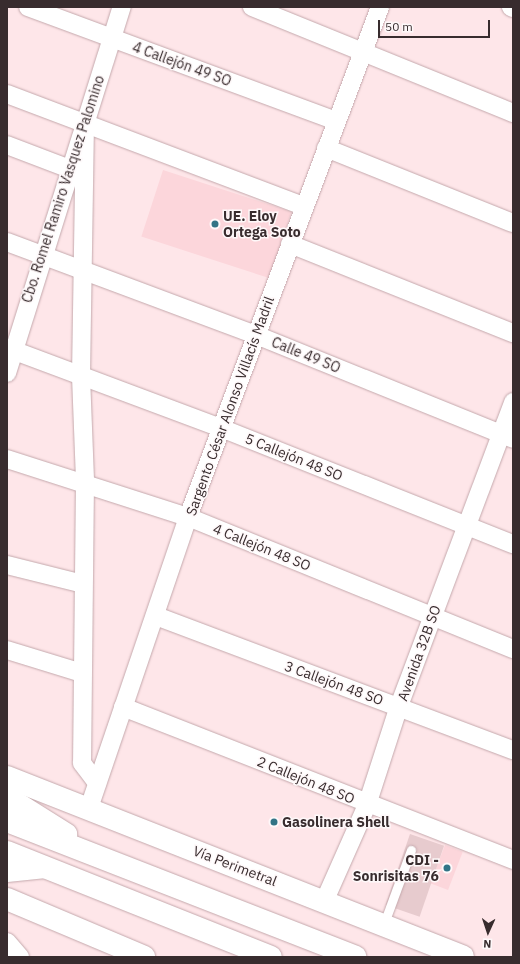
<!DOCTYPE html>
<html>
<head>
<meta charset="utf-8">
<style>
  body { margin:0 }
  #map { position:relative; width:520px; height:964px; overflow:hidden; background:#fee6e9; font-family:"IBM Plex Sans",sans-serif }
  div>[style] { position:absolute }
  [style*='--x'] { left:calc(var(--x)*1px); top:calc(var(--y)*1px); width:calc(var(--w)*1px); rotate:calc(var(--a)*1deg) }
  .built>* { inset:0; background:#fcd6db; transform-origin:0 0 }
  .building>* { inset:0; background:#e7cbce; transform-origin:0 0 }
  .roads { filter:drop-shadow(0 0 1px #c4a8ac) drop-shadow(0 0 1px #c4a8ac) }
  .service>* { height:9px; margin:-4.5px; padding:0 4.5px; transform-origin:4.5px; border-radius:4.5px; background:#fff }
  .minor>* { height:18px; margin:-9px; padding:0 9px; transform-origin:9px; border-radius:9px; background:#fff }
  .tertiary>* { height:22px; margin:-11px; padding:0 11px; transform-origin:11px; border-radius:11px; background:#fff }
  .trunk>* { height:22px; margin:-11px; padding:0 11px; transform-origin:11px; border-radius:11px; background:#fff }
  .dots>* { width:11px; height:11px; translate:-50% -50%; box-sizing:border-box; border:2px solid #fef8f9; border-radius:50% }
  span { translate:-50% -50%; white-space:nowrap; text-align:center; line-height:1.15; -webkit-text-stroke:3px #fef8f9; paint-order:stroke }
  .street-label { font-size:14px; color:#382c2e }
  .poi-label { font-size:14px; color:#382c2e; font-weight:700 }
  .left { translate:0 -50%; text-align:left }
  .right { translate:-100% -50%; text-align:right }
  .frame { position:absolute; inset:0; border:8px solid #382c2e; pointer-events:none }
  .north { position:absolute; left:468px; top:912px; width:40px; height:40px; -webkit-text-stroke:3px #fef8f9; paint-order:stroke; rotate:183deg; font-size:11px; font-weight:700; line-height:16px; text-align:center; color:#382c2e }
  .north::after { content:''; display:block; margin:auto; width:14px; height:18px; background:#382c2e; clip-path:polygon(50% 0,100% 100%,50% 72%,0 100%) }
  .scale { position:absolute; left:378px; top:20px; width:112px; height:18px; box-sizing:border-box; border:2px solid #382c2e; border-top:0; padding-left:5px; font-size:12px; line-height:14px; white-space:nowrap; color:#382c2e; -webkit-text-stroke:3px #fef8f9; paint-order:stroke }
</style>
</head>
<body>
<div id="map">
  <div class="built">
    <i style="left:163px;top:170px;width:135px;height:70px;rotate:18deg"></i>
    <i style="left:445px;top:845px;width:19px;height:41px;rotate:21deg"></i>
  </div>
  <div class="building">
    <i style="left:410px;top:834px;width:36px;height:75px;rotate:19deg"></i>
  </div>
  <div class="roads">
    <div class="service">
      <i style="--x:383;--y:926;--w:81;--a:-69.8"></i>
    </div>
    <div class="minor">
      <i style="--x:28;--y:7;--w:329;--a:20.3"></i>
      <i style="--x:252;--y:7;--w:282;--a:22.1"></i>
      <i style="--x:511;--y:7;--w:2;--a:27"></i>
      <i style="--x:7;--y:94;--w:317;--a:20.7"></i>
      <i style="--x:85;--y:122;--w:254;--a:90.9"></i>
      <i style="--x:81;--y:376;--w:105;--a:87.8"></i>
      <i style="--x:85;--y:481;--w:282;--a:90.6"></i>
      <i style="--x:82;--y:763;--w:25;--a:53"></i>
      <i style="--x:7;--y:145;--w:67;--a:20.9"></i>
      <i style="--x:326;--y:148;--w:201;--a:21.9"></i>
      <i style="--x:7;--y:242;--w:266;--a:20.5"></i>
      <i style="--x:256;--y:335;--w:277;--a:22"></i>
      <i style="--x:290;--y:244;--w:240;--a:21.8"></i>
      <i style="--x:7;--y:348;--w:228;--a:20.5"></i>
      <i style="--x:221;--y:428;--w:314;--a:21.7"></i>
      <i style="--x:7;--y:373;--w:384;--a:-72.6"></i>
      <i style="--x:7;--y:459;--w:190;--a:17.8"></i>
      <i style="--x:188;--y:517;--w:351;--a:22.1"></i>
      <i style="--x:7;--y:565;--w:78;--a:14"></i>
      <i style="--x:156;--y:616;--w:381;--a:20.6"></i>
      <i style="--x:7;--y:650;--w:78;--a:17"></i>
      <i style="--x:123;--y:707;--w:419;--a:21.4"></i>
      <i style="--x:89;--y:808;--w:307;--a:-71.2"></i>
      <i style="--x:188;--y:517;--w:545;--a:-69.37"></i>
      <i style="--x:324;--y:902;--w:106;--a:-66.1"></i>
      <i style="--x:367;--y:805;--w:104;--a:-72.1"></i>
      <i style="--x:399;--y:706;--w:325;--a:-69.4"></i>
      <i style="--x:7;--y:942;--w:20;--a:49"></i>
    </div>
    <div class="tertiary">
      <i style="--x:7;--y:777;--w:490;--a:21.5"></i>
      <i style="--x:7;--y:899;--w:149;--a:22.9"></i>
    </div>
    <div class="trunk">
      <i style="--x:7;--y:797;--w:70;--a:32.1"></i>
      <i style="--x:7;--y:821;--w:374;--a:21.3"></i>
      <i style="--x:7;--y:852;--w:284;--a:21.7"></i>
      <i style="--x:7;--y:871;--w:36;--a:-6"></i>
    </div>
  </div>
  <div class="dots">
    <i style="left:215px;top:224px;background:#327486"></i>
    <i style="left:274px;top:822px;background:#327486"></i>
    <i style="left:447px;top:868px;background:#327486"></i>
  </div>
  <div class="street-label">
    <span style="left:182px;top:64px;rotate:20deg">4 Callejón 49 SO</span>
    <span style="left:63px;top:189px;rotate:-72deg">Cbo. Romel Ramiro Vasquez Palomino</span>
    <span style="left:306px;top:355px;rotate:22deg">Calle 49 SO</span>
    <span style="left:230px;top:406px;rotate:-70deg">Sargento César Alonso Villacís Madril</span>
    <span style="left:294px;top:457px;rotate:22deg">5 Callejón 48 SO</span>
    <span style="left:262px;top:547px;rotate:22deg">4 Callejón 48 SO</span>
    <span style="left:419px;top:653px;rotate:-70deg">Avenida 32B SO</span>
    <span style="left:334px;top:683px;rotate:20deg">3 Callejón 48 SO</span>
    <span style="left:306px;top:780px;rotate:22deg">2 Callejón 48 SO</span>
    <span style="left:235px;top:866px;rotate:21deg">Vía Perimetral</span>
  </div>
  <div class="poi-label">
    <span class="left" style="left:223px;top:224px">UE. Eloy<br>Ortega Soto</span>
    <span class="left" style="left:282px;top:822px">Gasolinera Shell</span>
    <span class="right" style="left:439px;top:868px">CDI -<br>Sonrisitas 76</span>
  </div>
  <div class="frame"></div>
  <div class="north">N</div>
  <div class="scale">50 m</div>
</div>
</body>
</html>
